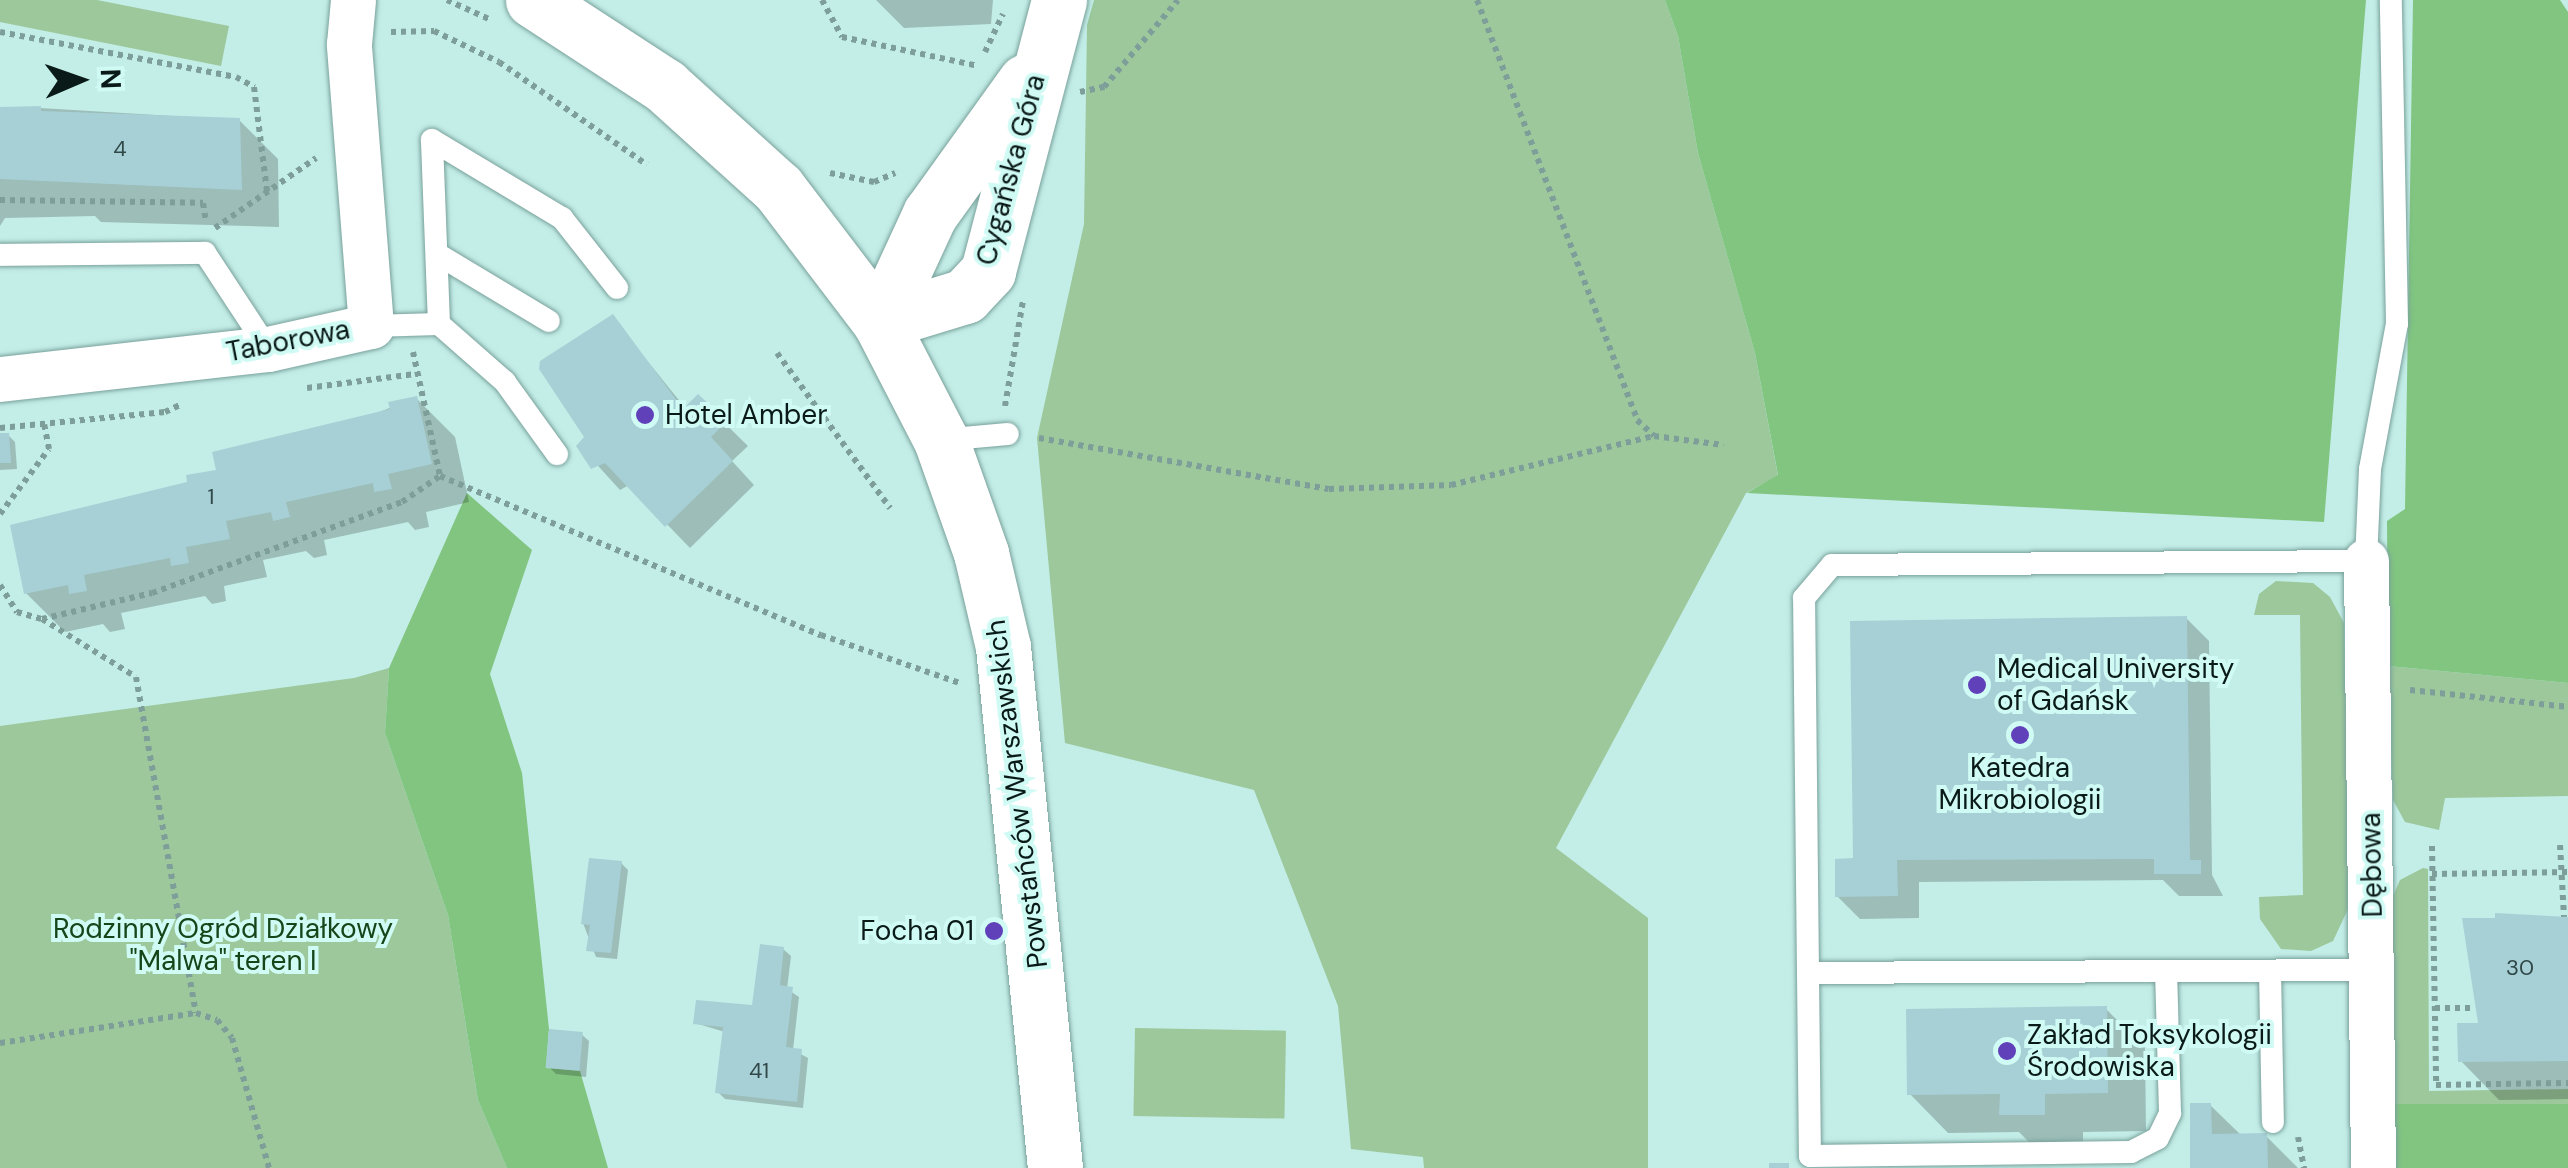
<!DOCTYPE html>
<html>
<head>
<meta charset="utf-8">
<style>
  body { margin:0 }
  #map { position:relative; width:2568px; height:1168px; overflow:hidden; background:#c3ede7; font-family:"DM Sans",sans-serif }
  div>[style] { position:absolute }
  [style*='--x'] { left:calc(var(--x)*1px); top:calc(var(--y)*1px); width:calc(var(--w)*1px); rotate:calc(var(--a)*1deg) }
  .green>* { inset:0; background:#9cc89b; transform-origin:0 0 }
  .forest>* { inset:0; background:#81c580; transform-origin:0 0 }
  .shadow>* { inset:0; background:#0003 }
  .building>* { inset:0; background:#a7d0d6; transform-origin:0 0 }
  .path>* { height:6px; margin-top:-3px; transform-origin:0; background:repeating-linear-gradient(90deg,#7e9e9a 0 5px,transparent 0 10px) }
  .roads { filter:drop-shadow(0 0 2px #79a19b) drop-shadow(0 0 2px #79a19b) }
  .service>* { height:22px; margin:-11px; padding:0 11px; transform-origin:11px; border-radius:11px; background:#fff }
  .minor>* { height:45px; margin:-22.5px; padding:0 22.5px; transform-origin:22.5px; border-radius:22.5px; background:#fff }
  .tertiary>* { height:55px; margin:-27.5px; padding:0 27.5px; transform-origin:27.5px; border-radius:27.5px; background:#fff }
  .dots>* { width:28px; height:28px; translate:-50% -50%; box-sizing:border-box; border:5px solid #d0faf4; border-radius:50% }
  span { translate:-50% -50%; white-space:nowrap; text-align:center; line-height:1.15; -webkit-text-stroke:8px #d0faf4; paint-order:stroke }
  .number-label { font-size:22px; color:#314848 }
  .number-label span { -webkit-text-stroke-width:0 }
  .street-label { font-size:28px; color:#0a1a18 }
  .poi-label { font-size:28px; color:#0a1a18 }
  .left { translate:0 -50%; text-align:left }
  .right { translate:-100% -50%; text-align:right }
  .park-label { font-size:28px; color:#164519 }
  .north { position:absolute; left:30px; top:30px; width:100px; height:100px; -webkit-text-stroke:8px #d0faf4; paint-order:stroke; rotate:88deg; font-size:28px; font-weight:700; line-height:40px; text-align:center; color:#0a1a18 }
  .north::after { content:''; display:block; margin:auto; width:35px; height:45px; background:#0a1a18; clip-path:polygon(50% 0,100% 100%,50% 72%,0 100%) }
</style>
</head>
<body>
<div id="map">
  <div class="green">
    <i style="clip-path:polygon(0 0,97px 0,229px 26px,221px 66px,0 22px)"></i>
    <i style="clip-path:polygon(1094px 0,1665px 0,1678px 36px,1698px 153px,1755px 353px,1778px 476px,1746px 493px,1556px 848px,1648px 918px,1648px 1168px,1424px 1168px,1423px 1157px,1351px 1149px,1338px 1006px,1254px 790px,1065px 743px,1037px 438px,1084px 224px,1087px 25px)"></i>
    <i style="clip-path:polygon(2276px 581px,2313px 583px,2330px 597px,2344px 623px,2349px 907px,2333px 941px,2311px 951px,2281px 949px,2260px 919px,2259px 897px,2303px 895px,2300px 615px,2254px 615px,2259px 594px)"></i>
    <i style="clip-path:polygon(2388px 666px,2568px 683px,2568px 796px,2445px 798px,2439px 830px,2405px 822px,2393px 800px)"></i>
    <i style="clip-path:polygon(389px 668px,385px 733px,448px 915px,478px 1100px,507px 1168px,0 1168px,0 726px,354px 678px)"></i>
    <i style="clip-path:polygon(2423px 868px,2428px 869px,2429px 1091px,2568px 1089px,2568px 1104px,2391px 1106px,2392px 898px,2400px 880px)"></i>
    <i style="left:1135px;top:1028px;width:151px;height:88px;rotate:1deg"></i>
  </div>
  <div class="forest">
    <i style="clip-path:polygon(1665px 0,2366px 0,2324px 522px,1747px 493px,1778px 475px,1755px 353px,1698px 153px,1678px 36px)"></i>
    <i style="clip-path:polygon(2413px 0,2560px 0,2568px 12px,2568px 683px,2388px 666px,2387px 521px,2405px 509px)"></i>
    <i style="clip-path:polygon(467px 493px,532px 550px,490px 674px,522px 773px,549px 1029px,546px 1068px,580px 1071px,608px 1168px,507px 1168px,478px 1100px,448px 915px,385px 733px,389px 668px)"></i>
    <i style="left:2568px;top:1104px;width:64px;height:177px;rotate:90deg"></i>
  </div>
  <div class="shadow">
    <i style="clip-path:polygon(876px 0,993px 0,991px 24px,904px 28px)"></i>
    <i style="clip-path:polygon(40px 108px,239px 120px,278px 159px,279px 227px,101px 222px,95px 216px,5px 218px,0 226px,0 112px)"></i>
    <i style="clip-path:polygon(612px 317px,686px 409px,698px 397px,748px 446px,732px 461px,754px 485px,690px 548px,629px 485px,620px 490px,580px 446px,587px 437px)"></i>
    <i style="clip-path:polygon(416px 398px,455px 437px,469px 502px,426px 512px,429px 527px,415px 530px,408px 522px,324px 540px,327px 555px,314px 558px,306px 551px,263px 560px,267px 577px,224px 586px,226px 601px,212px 604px,205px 596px,121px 613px,125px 629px,110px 632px,103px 624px,65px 632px,26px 593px,189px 484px)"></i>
    <i style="clip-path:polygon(8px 435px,15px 442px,17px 469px,0 470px,0 436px)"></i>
    <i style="clip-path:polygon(2186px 618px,2209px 641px,2212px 875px,2223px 896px,2179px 896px,2163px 880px,1919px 882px,1919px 918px,1860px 919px,1837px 896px,1856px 861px)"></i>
    <i style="clip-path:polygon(621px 863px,628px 870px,617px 959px,596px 957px,583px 923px)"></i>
    <i style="clip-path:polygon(2568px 918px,2568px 1099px,2499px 1100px,2461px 1061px,2481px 1025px)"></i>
    <i style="clip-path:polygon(783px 949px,791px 956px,787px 989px,799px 997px,793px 1050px,808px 1058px,803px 1108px,725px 1099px,718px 1092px,725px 1032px,695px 1023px,754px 1008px)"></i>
    <i style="clip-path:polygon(2106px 1009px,2145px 1048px,2146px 1131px,2083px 1132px,2083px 1152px,2040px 1153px,2019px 1132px,1948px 1133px,1910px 1094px)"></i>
    <i style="clip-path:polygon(581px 1034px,589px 1041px,586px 1077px,556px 1074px,549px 1067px)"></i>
    <i style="clip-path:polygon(2210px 1105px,2242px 1136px,2266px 1136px,2298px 1168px,2193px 1168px)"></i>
  </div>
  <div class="building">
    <i style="clip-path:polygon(41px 106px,41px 111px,240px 118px,242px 190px,0 179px,0 107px)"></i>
    <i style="clip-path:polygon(613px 314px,683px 409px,698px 394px,727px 421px,711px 437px,733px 461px,665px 527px,605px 463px,591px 469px,576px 446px,584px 437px,539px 369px,540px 361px)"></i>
    <i style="clip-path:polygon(417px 396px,432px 464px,388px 474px,392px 489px,374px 492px,373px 483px,286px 502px,290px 517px,273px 521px,271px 512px,226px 521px,230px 539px,186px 547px,189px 563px,171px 566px,170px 558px,84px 575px,87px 591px,69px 594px,68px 585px,24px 594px,10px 525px,187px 482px,186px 475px,216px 470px,212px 452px,390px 409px,388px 402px)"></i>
    <i style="clip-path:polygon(0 433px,9px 433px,11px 463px,0 463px)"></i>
    <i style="clip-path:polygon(2187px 616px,2190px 860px,2201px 860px,2201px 874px,2154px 874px,2154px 859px,1897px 860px,1898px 896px,1835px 897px,1835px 859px,1853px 858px,1850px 621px)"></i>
    <i style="clip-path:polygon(589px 858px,622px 861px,611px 953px,586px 951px,590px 925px,581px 924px)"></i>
    <i style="clip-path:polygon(2495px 913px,2568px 917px,2568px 1061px,2458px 1062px,2457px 1023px,2478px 1023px,2462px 918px,2495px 918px)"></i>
    <i style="clip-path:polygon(760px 944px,784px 947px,780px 985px,793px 987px,786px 1047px,802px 1049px,797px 1102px,715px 1093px,723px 1027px,693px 1024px,696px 1000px,752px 1005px)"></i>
    <i style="clip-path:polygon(2107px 1006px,2108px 1093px,2045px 1094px,2045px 1115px,1999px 1115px,2000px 1094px,1907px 1095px,1906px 1009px)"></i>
    <i style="left:549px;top:1029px;width:34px;height:39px;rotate:5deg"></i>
    <i style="clip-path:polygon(2190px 1103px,2211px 1103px,2212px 1134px,2267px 1133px,2268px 1168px,2190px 1168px)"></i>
    <i style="left:1769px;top:1163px;width:20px;height:5px"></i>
  </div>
  <div class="path">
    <i style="--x:447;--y:0;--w:46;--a:24.3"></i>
    <i style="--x:822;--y:0;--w:42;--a:61.6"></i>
    <i style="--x:842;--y:37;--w:139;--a:12"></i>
    <i style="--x:1477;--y:0;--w:449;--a:69.1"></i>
    <i style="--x:1637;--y:420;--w:23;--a:43"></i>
    <i style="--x:1654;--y:436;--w:70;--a:7.4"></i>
    <i style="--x:0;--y:32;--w:240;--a:10.8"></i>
    <i style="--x:236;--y:77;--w:21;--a:29"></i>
    <i style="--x:254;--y:87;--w:106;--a:82.9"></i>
    <i style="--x:391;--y:32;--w:43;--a:-1.3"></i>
    <i style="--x:434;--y:31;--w:72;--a:25.5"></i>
    <i style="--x:499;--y:62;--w:180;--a:34.8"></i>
    <i style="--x:985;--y:52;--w:42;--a:-64.7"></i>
    <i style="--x:1080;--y:92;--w:25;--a:-12"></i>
    <i style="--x:1104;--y:87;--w:114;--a:-49.6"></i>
    <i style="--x:830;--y:173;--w:45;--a:11.6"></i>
    <i style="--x:874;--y:182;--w:23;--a:-23"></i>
    <i style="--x:0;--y:200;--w:203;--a:0.8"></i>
    <i style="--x:203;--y:203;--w:19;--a:81"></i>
    <i style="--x:215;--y:228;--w:123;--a:-34.7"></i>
    <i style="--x:413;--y:352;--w:127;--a:77.7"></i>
    <i style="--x:440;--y:476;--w:413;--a:22.7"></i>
    <i style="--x:821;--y:635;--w:147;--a:19.1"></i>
    <i style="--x:777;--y:353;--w:192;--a:53.9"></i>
    <i style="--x:307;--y:388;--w:109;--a:-7.4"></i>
    <i style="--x:1005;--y:406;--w:107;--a:-80.3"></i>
    <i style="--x:0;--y:428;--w:166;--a:-5.5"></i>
    <i style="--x:165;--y:412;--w:17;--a:-25"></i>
    <i style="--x:1039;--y:438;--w:294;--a:10"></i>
    <i style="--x:1329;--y:489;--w:122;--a:-1.9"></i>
    <i style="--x:1451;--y:485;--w:209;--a:-13.6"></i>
    <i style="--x:0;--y:514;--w:81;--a:-53"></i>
    <i style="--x:49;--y:449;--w:25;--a:-101"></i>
    <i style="--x:0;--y:585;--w:32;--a:58"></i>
    <i style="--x:17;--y:612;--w:26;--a:16"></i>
    <i style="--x:42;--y:619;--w:113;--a:-13.3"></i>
    <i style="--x:152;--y:593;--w:266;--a:-20"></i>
    <i style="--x:402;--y:502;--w:46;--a:-34.4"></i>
    <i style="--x:42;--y:619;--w:110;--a:31.7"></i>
    <i style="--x:136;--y:677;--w:341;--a:79.9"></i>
    <i style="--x:2410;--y:690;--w:159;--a:6.1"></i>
    <i style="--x:2560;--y:845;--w:72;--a:86.8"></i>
    <i style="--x:2432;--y:846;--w:239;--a:89"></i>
    <i style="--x:2436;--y:1085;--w:132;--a:-0.9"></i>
    <i style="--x:2432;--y:874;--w:136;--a:-0.8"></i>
    <i style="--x:2435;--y:1008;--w:40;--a:0"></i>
    <i style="--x:0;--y:1043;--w:198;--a:-8.7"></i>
    <i style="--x:196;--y:1013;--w:22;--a:18"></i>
    <i style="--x:217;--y:1020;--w:23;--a:50"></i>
    <i style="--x:232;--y:1038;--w:135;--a:74.1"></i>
    <i style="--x:2298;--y:1137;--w:32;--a:79"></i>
  </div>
  <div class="roads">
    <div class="service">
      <i style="--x:0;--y:255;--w:205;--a:-0.6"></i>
      <i style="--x:205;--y:253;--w:115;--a:56.7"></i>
      <i style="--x:439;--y:255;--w:128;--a:31"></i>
      <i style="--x:439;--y:324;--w:184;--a:-92.2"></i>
      <i style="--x:432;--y:140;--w:152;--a:31"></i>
      <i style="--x:562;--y:218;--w:89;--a:51.8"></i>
      <i style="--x:371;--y:326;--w:68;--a:-1.7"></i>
      <i style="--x:439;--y:324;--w:88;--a:41.3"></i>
      <i style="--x:505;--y:382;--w:89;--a:54.2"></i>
      <i style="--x:941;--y:440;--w:67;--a:-5.1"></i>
      <i style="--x:2373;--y:970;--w:565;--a:179.7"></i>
      <i style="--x:1808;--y:973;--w:375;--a:-90.6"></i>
      <i style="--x:1804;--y:598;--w:43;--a:-49.7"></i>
      <i style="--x:1832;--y:565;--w:534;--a:-0.43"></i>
      <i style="--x:2366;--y:561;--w:92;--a:-87.5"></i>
      <i style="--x:2370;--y:469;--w:147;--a:-79.5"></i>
      <i style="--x:2397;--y:324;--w:324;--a:-91.1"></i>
      <i style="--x:2270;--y:971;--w:151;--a:88.9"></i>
      <i style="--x:1808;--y:973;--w:183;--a:89.4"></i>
      <i style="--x:1810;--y:1156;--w:321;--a:-0.7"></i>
      <i style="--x:2131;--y:1152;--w:30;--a:-27"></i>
      <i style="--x:2158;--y:1138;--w:28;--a:-64"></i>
      <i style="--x:2170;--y:1113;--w:142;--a:-91.6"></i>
    </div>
    <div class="minor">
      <i style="--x:0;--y:379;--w:270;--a:-6.4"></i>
      <i style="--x:268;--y:349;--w:106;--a:-12.6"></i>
      <i style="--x:371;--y:326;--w:283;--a:-94.5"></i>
      <i style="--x:349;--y:44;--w:44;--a:-84.8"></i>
      <i style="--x:2366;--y:561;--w:607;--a:89.34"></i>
    </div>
    <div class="tertiary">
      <i style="--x:533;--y:0;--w:158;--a:33.1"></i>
      <i style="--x:665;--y:86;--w:152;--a:42.1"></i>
      <i style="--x:778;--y:188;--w:168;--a:52.7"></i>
      <i style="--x:880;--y:322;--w:133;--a:62.7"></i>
      <i style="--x:941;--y:440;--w:120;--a:70.5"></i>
      <i style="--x:981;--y:553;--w:97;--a:76.8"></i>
      <i style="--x:1003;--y:647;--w:524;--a:84.3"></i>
      <i style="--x:880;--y:322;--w:89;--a:-17"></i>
      <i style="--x:965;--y:296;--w:34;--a:-47"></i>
      <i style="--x:988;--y:271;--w:280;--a:-75.3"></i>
      <i style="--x:880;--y:322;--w:119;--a:-65.2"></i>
      <i style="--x:930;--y:214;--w:163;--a:-54.3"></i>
    </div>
  </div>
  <div class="dots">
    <i style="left:645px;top:415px;background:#6141ba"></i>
    <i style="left:1977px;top:685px;background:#6141ba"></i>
    <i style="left:2020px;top:735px;background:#6141ba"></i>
    <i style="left:994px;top:931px;background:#6141ba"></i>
    <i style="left:2007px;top:1051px;background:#6141ba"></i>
  </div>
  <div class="number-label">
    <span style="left:120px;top:149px">4</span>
    <span style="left:211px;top:497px">1</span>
    <span style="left:2520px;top:968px">30</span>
    <span style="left:759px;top:1071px">41</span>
  </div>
  <div class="street-label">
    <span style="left:1011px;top:170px;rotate:-75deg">Cygańska Góra</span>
    <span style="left:288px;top:341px;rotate:-11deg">Taborowa</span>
    <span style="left:1017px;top:794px;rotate:-97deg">Powstańców Warszawskich</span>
    <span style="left:2372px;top:865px;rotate:-91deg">Dębowa</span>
  </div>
  <div class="poi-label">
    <span class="left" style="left:665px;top:415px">Hotel Amber</span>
    <span class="left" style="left:1997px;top:685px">Medical University<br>of Gdańsk</span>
    <span style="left:2020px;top:784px">Katedra<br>Mikrobiologii</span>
    <span class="right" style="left:974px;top:931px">Focha 01</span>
    <span class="left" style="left:2027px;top:1051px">Zakład Toksykologii<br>Środowiska</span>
  </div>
  <div class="park-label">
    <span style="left:223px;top:945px">Rodzinny Ogród Działkowy<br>"Malwa" teren I</span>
  </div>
  <div class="north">N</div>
</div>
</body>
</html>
